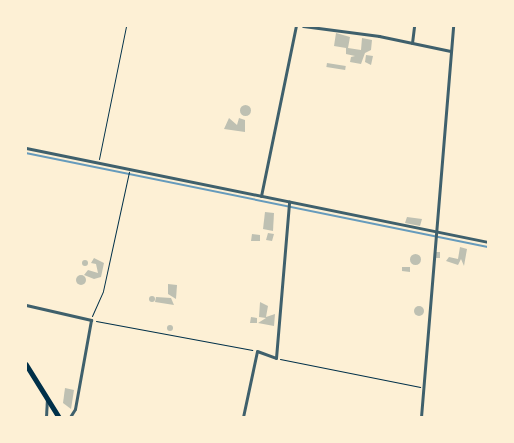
<!DOCTYPE html>
<html>
<head>
<meta charset="utf-8">
<style>
  body { margin:0 }
  #map { position:relative; width:514px; height:443px; overflow:hidden; background:#fdf0d5; font-family:Signika,sans-serif }
  div>[style] { position:absolute }
  [style*='--x'] { left:calc(var(--x)*1px); top:calc(var(--y)*1px); width:calc(var(--w)*1px); rotate:calc(var(--a)*1deg) }
  .stream>* { height:1.5px; margin:-0.75px; padding:0 0.75px; transform-origin:0.75px; border-radius:0.75px; background:#669bbc }
  .building>* { inset:0; background:#bec0b2; transform-origin:0 0 }
  .round { border-radius:50% }
  .path>* { height:1px; margin:-0.5px; padding:0 0.5px; transform-origin:0.5px; border-radius:0.5px; background:#003049 }
  .minor>* { height:3px; margin:-1.5px; padding:0 1.5px; transform-origin:1.5px; border-radius:1.5px; background:#3f606c }
  .secondary>* { height:4.5px; margin:-2.25px; padding:0 2.25px; transform-origin:2.25px; border-radius:2.25px; background:#003049 }
  span { translate:-50% -50%; white-space:nowrap; text-align:center; line-height:1.15; -webkit-text-stroke:3px #fdf0d5; paint-order:stroke }
  .frame { position:absolute; inset:0; border:27px solid #fdf0d5; pointer-events:none }
</style>
</head>
<body>
<div id="map">
  <div class="stream">
    <i style="--x:26;--y:153;--w:471;--a:11.5"></i>
  </div>
  <div class="building">
    <i style="clip-path:polygon(336px 33px,350px 37px,348px 48px,361px 50px,362px 38px,372px 40px,371px 50px,365px 53px,361px 64px,350px 62px,351px 57px,355px 56px,346px 54px,346px 48px,334px 46px)"></i>
    <i style="clip-path:polygon(366px 55px,373px 56px,371px 65px,365px 62px)"></i>
    <i style="left:327px;top:63px;width:19px;height:4px;rotate:9deg"></i>
    <i class="round" style="left:239.5px;top:104.5px;width:11px;height:11px"></i>
    <i style="clip-path:polygon(229px 118px,237px 125px,239px 118px,245px 120px,245px 132px,224px 129px)"></i>
    <i style="clip-path:polygon(265px 212px,274px 213px,273px 231px,263px 229px)"></i>
    <i style="clip-path:polygon(407px 217px,422px 219px,420px 226px,405px 223px)"></i>
    <i style="clip-path:polygon(268px 233px,274px 234px,272px 241px,266px 240px)"></i>
    <i style="clip-path:polygon(252px 234px,260px 235px,260px 241px,251px 241px)"></i>
    <i style="clip-path:polygon(460px 247px,467px 249px,464px 266px,461px 259px,458px 265px,446px 261px,449px 257px,458px 259px)"></i>
    <i style="left:435px;top:252px;width:5px;height:6px"></i>
    <i class="round" style="left:409.5px;top:253.5px;width:11px;height:11px"></i>
    <i style="clip-path:polygon(94px 258px,104px 263px,101px 277px,94px 279px,84px 275px,88px 270px,98px 273px,96px 264px,91px 263px)"></i>
    <i class="round" style="left:82px;top:260px;width:6px;height:6px"></i>
    <i style="clip-path:polygon(402px 267px,410px 267px,410px 272px,402px 271px)"></i>
    <i class="round" style="left:76px;top:275px;width:10px;height:10px"></i>
    <i style="clip-path:polygon(168px 284px,177px 285px,176px 299px,168px 294px)"></i>
    <i class="round" style="left:149px;top:296px;width:6px;height:6px"></i>
    <i style="clip-path:polygon(156px 297px,171px 298px,174px 305px,155px 302px)"></i>
    <i style="clip-path:polygon(260px 302px,268px 306px,266px 317px,275px 314px,274px 326px,258px 323px,266px 318px,259px 317px)"></i>
    <i class="round" style="left:414px;top:306px;width:10px;height:10px"></i>
    <i style="clip-path:polygon(251px 317px,257px 318px,257px 323px,250px 323px)"></i>
    <i class="round" style="left:167px;top:325px;width:6px;height:6px"></i>
    <i style="clip-path:polygon(65px 388px,74px 390px,71px 409px,63px 403px)"></i>
  </div>
  <div class="path">
    <i style="--x:99;--y:159;--w:136;--a:-78.5"></i>
    <i style="--x:92;--y:316;--w:27;--a:-66"></i>
    <i style="--x:103;--y:291;--w:122;--a:-77.7"></i>
    <i style="--x:96;--y:321;--w:159;--a:10.5"></i>
    <i style="--x:280;--y:359;--w:143;--a:11.3"></i>
  </div>
  <div class="minor">
    <i style="--x:303;--y:26;--w:77;--a:7.5"></i>
    <i style="--x:379;--y:36;--w:73;--a:11.9"></i>
    <i style="--x:412;--y:43;--w:17;--a:-83"></i>
    <i style="--x:26;--y:148;--w:471;--a:11.5"></i>
    <i style="--x:261;--y:196;--w:174;--a:-78.4"></i>
    <i style="--x:26;--y:305;--w:67;--a:13"></i>
    <i style="--x:91;--y:320;--w:90;--a:100.2"></i>
    <i style="--x:75;--y:409;--w:9;--a:122"></i>
    <i style="--x:46;--y:417;--w:18;--a:-87"></i>
    <i style="--x:243;--y:417;--w:67;--a:-78"></i>
    <i style="--x:257;--y:351;--w:20;--a:20"></i>
    <i style="--x:276;--y:358;--w:157;--a:-85.2"></i>
    <i style="--x:421;--y:417;--w:392;--a:-85.3"></i>
  </div>
  <div class="secondary">
    <i style="--x:26;--y:364;--w:62;--a:58.1"></i>
  </div>
  <div class="frame"></div>
</div>
</body>
</html>
